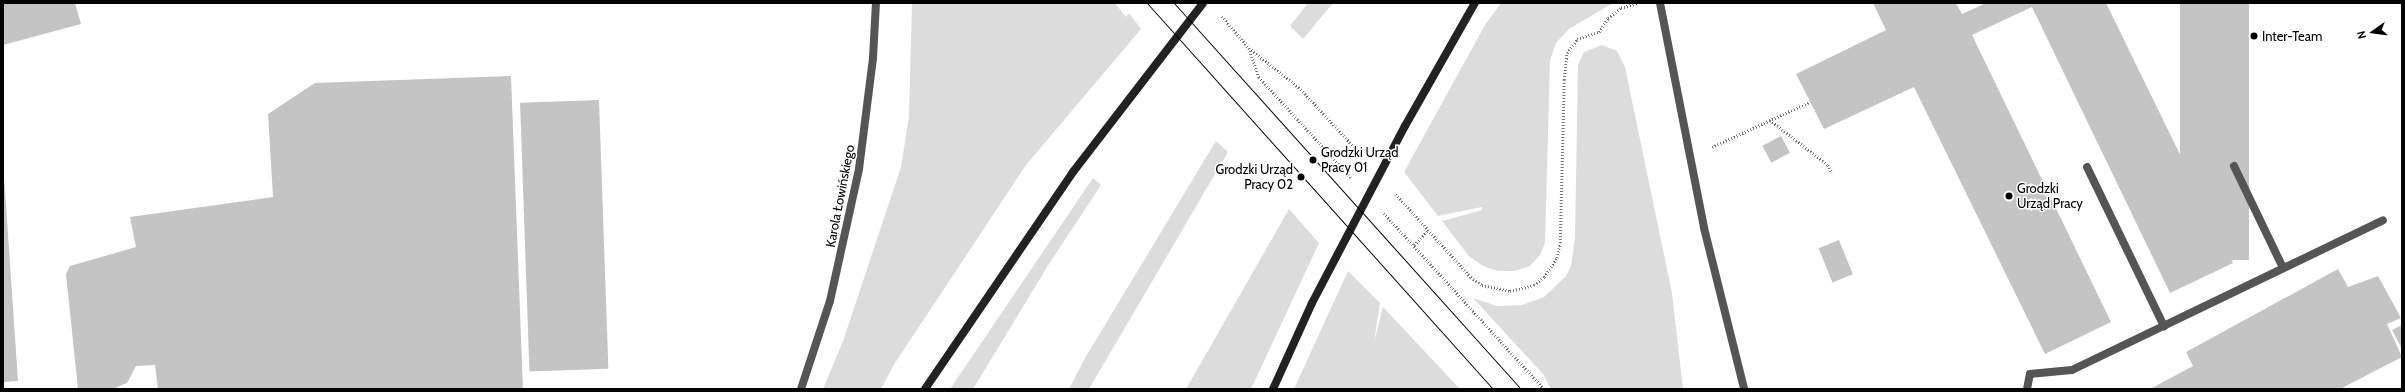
<!DOCTYPE html>
<html>
<head>
<meta charset="utf-8">
<style>
  body { margin:0 }
  #map { position:relative; width:2405px; height:392px; overflow:hidden; background:#fff; font-family:Cabin,sans-serif }
  div>[style] { position:absolute }
  [style*='--x'] { left:calc(var(--x)*1px); top:calc(var(--y)*1px); width:calc(var(--w)*1px); rotate:calc(var(--a)*1deg) }
  .green>* { inset:0; background:#dcdcdc }
  .building>* { inset:0; background:#c4c4c4; transform-origin:0 0 }
  .path>* { height:2.5px; margin-top:-1.25px; transform-origin:0; background:repeating-linear-gradient(90deg,#777 0 1px,transparent 0 3px) }
  .service>* { height:8px; margin:-4px; padding:0 4px; transform-origin:4px; border-radius:4px; background:#555 }
  .minor>* { height:8px; margin:-4px; padding:0 4px; transform-origin:4px; border-radius:4px; background:#555 }
  .tertiary>* { height:8px; margin:-4px; padding:0 4px; transform-origin:4px; border-radius:4px; background:#555 }
  .secondary>* { height:8px; margin:-4px; padding:0 4px; transform-origin:4px; border-radius:4px; background:#222 }
  .tram>* { height:1px; margin:-0.5px; padding:0 0.5px; transform-origin:0.5px; border-radius:0.5px; background:#000 }
  .dots>* { width:11px; height:11px; translate:-50% -50%; box-sizing:border-box; border:2px solid #fff; border-radius:50% }
  span { translate:-50% -50%; white-space:nowrap; text-align:center; line-height:1.15; -webkit-text-stroke:3px #fff; paint-order:stroke }
  .poi-label { font-size:13px; color:#000 }
  .left { translate:0 -50%; text-align:left }
  .right { translate:-100% -50%; text-align:right }
  .street-label { font-size:13px; color:#000 }
  .frame { position:absolute; inset:0; border:4px solid #000; pointer-events:none }
  .north { position:absolute; left:2353px; top:12px; width:40px; height:40px; -webkit-text-stroke:3px #fff; paint-order:stroke; rotate:256deg; font-size:11px; font-weight:700; line-height:16px; text-align:center; color:#000 }
  .north::after { content:''; display:block; margin:auto; width:14px; height:18px; background:#000; clip-path:polygon(50% 0,100% 100%,50% 72%,0 100%) }
</style>
</head>
<body>
<div id="map">
  <div class="green">
    <i style="clip-path:polygon(912px 3px,1115px 3px,1126px 17px,1129px 13px,1141px 29px,1026px 165px,895px 363px,881px 389px,823px 389px,843px 341px,901px 167px,909px 116px)"></i>
    <i style="clip-path:polygon(1308px 3px,1333px 3px,1303px 39px,1290px 26px)"></i>
    <i style="clip-path:polygon(1501px 3px,1613px 3px,1569px 29px,1556px 43px,1550px 60px,1545px 243px,1540px 255px,1530px 266px,1515px 271px,1498px 271px,1483px 266px,1469px 256px,1442px 221px,1482px 210px,1482px 207px,1438px 216px,1404px 172px,1485px 25px)"></i>
    <i style="clip-path:polygon(1602px 45px,1617px 51px,1625px 67px,1672px 293px,1683px 389px,1551px 389px,1543px 374px,1473px 298px,1497px 306px,1522px 305px,1544px 297px,1566px 276px,1571px 266px,1575px 237px,1578px 65px,1584px 52px)"></i>
    <i style="clip-path:polygon(1216px 141px,1228px 152px,1089px 389px,1069px 389px,1085px 358px)"></i>
    <i style="clip-path:polygon(1093px 178px,1101px 185px,1049px 264px,973px 389px,950px 389px)"></i>
    <i style="clip-path:polygon(1289px 209px,1319px 243px,1251px 389px,1186px 389px)"></i>
    <i style="clip-path:polygon(1348px 271px,1380px 303px,1374px 342px,1383px 307px,1460px 389px,1294px 389px)"></i>
  </div>
  <div class="building">
    <i style="clip-path:polygon(3px 3px,75px 3px,81px 24px,3px 45px)"></i>
    <i style="clip-path:polygon(1873px 3px,1956px 3px,1962px 14px,1986px 3px,2106px 3px,2233px 263px,2170px 293px,2032px 7px,1972px 35px,2111px 322px,2045px 354px,1914px 87px,1824px 129px,1796px 74px,1886px 30px)"></i>
    <i style="left:2180px;top:3px;width:69px;height:257px"></i>
    <i style="clip-path:polygon(511px 76px,523px 389px,158px 389px,155px 365px,136px 366px,127px 383px,112px 389px,78px 389px,66px 274px,70px 266px,136px 247px,130px 217px,273px 197px,268px 114px,315px 83px)"></i>
    <i style="left:599px;top:100px;width:269px;height:79px;rotate:88deg"></i>
    <i style="left:1781px;top:136px;width:19px;height:21px;rotate:62deg"></i>
    <i style="clip-path:polygon(3px 161px,18px 381px,3px 382px)"></i>
    <i style="left:1839px;top:240px;width:37px;height:22px;rotate:68deg"></i>
    <i style="clip-path:polygon(2338px 269px,2348px 287px,2378px 276px,2401px 318px,2387px 324px,2402px 357px,2340px 389px,2150px 389px,2193px 366px,2186px 352px)"></i>
    <i style="clip-path:polygon(2402px 325px,2402px 349px,2392px 330px)"></i>
  </div>
  <div class="path">
    <i style="--x:1222;--y:16;--w:42;--a:49.8"></i>
    <i style="--x:1249;--y:48;--w:66;--a:38.3"></i>
    <i style="--x:1301;--y:89;--w:92;--a:47.6"></i>
    <i style="--x:1249;--y:48;--w:31;--a:71"></i>
    <i style="--x:1259;--y:77;--w:138;--a:47.6"></i>
    <i style="--x:1770;--y:120;--w:73;--a:37.8"></i>
    <i style="--x:1828;--y:165;--w:9;--a:63"></i>
    <i style="--x:1712;--y:147;--w:108;--a:-24.7"></i>
    <i style="--x:1396;--y:194;--w:112;--a:47.9"></i>
    <i style="--x:1471;--y:277;--w:14;--a:36"></i>
    <i style="--x:1482;--y:285;--w:29;--a:12"></i>
    <i style="--x:1510;--y:291;--w:25;--a:-14"></i>
    <i style="--x:1534;--y:285;--w:13;--a:-39"></i>
    <i style="--x:1544;--y:277;--w:23;--a:-56"></i>
    <i style="--x:1557;--y:258;--w:15;--a:-79"></i>
    <i style="--x:1560;--y:243;--w:163;--a:-88.6"></i>
    <i style="--x:1564;--y:80;--w:27;--a:-84"></i>
    <i style="--x:1567;--y:53;--w:17;--a:-54"></i>
    <i style="--x:1577;--y:39;--w:23;--a:-18"></i>
    <i style="--x:1599;--y:32;--w:17;--a:-57"></i>
    <i style="--x:1608;--y:18;--w:16;--a:-38"></i>
    <i style="--x:1621;--y:8;--w:17;--a:-17"></i>
    <i style="--x:1384;--y:213;--w:238;--a:47.7"></i>
    <i style="--x:1414;--y:245;--w:21;--a:-47"></i>
  </div>
  <div class="service">
    <i style="--x:2234;--y:166;--w:113;--a:64.3"></i>
    <i style="--x:2087;--y:167;--w:177;--a:64.2"></i>
    <i style="--x:2027;--y:389;--w:15;--a:-79"></i>
    <i style="--x:2030;--y:374;--w:42;--a:-5.4"></i>
    <i style="--x:2072;--y:370;--w:345;--a:-25.7"></i>
  </div>
  <div class="minor">
    <i style="--x:1660;--y:3;--w:229;--a:78.9"></i>
    <i style="--x:1704;--y:228;--w:166;--a:76"></i>
  </div>
  <div class="tertiary">
    <i style="--x:801;--y:389;--w:93;--a:-71.8"></i>
    <i style="--x:830;--y:301;--w:135;--a:-77.6"></i>
    <i style="--x:859;--y:169;--w:112;--a:-82.8"></i>
    <i style="--x:873;--y:58;--w:55;--a:-86.9"></i>
  </div>
  <div class="secondary">
    <i style="--x:925;--y:389;--w:263;--a:-55.7"></i>
    <i style="--x:1073;--y:172;--w:213;--a:-52.4"></i>
    <i style="--x:1273;--y:389;--w:94;--a:-65.6"></i>
    <i style="--x:1312;--y:303;--w:200;--a:-62.3"></i>
    <i style="--x:1405;--y:126;--w:142;--a:-60.4"></i>
  </div>
  <div class="tram">
    <i style="--x:1147;--y:3;--w:518;--a:48.13"></i>
    <i style="--x:1174;--y:3;--w:519;--a:48.05"></i>
  </div>
  <div class="dots">
    <i style="left:2254px;top:36px;background:#000"></i>
    <i style="left:1313px;top:160px;background:#000"></i>
    <i style="left:1301px;top:177px;background:#000"></i>
    <i style="left:2009px;top:196px;background:#000"></i>
  </div>
  <div class="poi-label">
    <span class="left" style="left:2262px;top:36px">Inter-Team</span>
    <span class="left" style="left:1321px;top:160px">Grodzki Urząd<br>Pracy 01</span>
    <span class="right" style="left:1293px;top:177px">Grodzki Urząd<br>Pracy 02</span>
    <span class="left" style="left:2017px;top:196px">Grodzki<br>Urząd Pracy</span>
  </div>
  <div class="street-label">
    <span style="left:840px;top:196px;rotate:-79deg">Karola Łowińskiego</span>
  </div>
  <div class="frame"></div>
  <div class="north">N</div>
</div>
</body>
</html>
